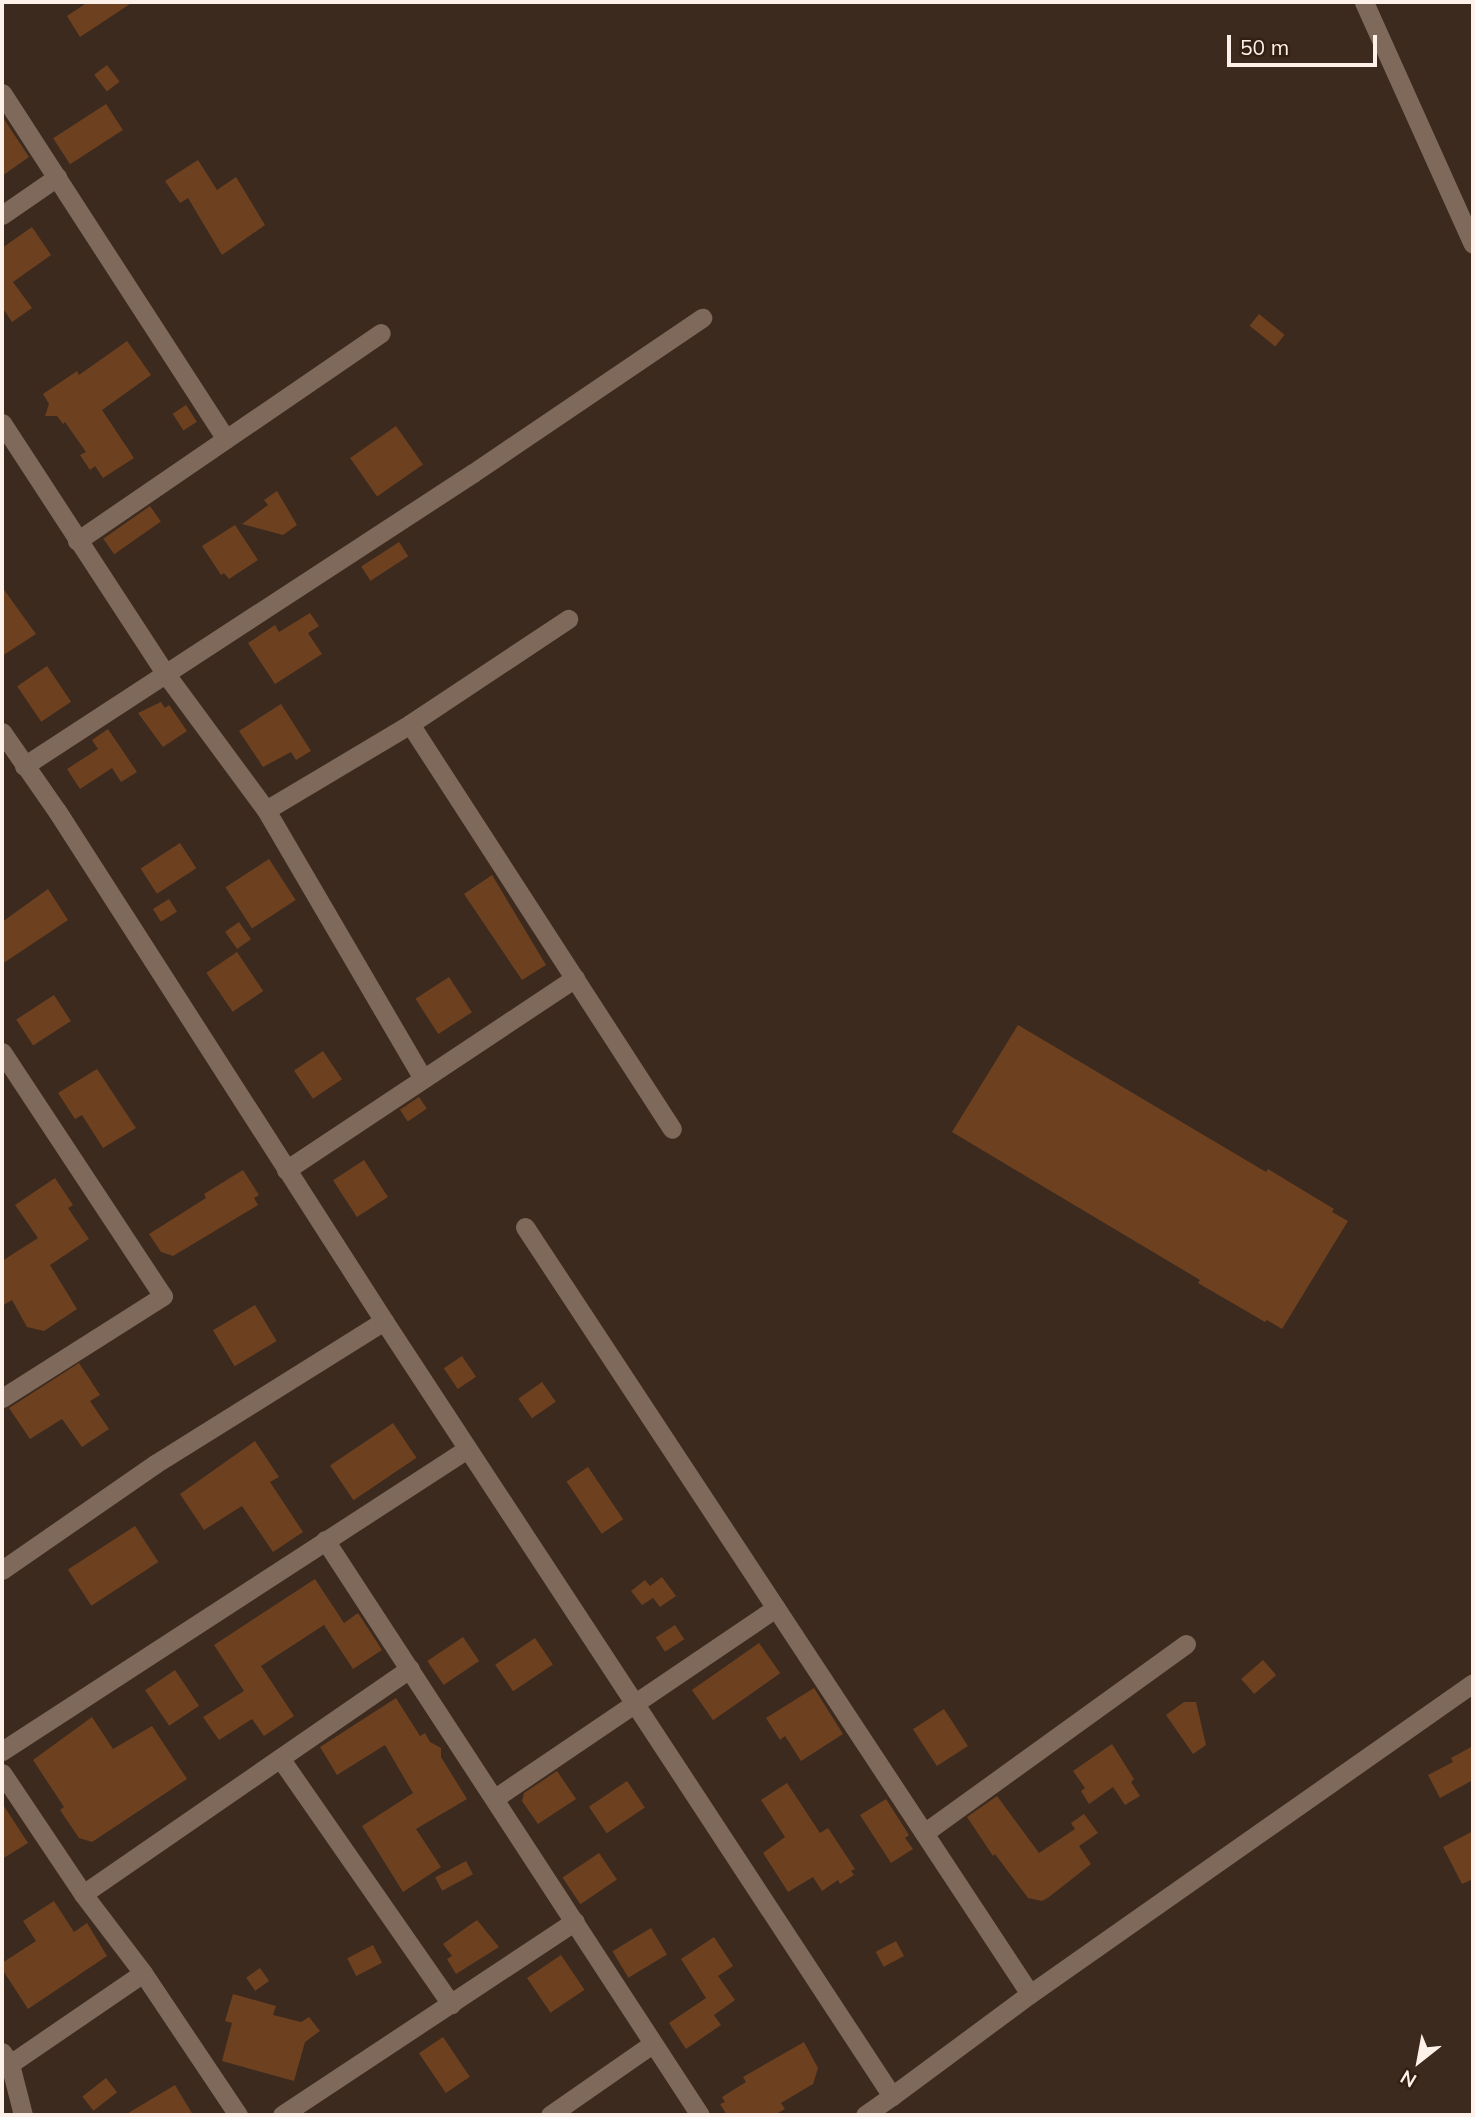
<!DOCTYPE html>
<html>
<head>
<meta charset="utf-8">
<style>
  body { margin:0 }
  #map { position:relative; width:1475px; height:2117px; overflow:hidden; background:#3c2a1e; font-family:Mulish,sans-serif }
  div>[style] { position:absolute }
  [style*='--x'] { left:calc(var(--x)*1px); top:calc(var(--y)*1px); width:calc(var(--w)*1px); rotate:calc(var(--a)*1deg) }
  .building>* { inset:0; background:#6d4020; transform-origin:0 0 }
  .minor>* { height:19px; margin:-9.5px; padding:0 9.5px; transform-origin:9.5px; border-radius:9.5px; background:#7e695b }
  .tertiary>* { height:19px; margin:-9.5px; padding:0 9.5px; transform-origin:9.5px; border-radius:9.5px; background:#7e695b }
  span { translate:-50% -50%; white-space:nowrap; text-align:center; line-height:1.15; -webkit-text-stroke:6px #322015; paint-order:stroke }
  .frame { position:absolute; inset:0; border:4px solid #fdf1e9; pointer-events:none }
  .north { position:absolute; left:1384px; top:2026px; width:70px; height:70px; -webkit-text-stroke:5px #322015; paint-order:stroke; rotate:211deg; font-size:19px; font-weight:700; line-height:28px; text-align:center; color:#fdf1e9 }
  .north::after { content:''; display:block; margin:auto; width:24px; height:32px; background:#fdf1e9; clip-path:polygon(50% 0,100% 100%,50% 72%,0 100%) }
  .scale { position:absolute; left:1227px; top:35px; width:150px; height:32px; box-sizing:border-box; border:4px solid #fdf1e9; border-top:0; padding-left:9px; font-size:21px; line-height:24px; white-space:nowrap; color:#fdf1e9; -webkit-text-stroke:5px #322015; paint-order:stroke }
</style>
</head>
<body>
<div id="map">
  <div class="building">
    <i style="clip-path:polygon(88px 2px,133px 2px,80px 37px,67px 16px)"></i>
    <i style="left:107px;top:65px;width:21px;height:16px;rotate:53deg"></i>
    <i style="left:106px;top:104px;width:31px;height:63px;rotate:57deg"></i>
    <i style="clip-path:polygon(2px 116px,29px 157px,2px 176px)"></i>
    <i style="clip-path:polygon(198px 160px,217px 190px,236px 177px,265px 225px,222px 255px,188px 198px,180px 203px,165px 181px)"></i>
    <i style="clip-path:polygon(32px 227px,51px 255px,13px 282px,32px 308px,12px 322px,2px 307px,2px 248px)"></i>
    <i style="left:1259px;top:314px;width:33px;height:15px;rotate:39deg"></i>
    <i style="clip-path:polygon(127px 341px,151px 375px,102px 410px,134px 458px,103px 478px,95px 466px,90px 470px,80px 455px,86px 452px,65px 422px,63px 424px,57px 416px,45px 416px,49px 404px,43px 394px,77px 371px,79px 375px)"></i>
    <i style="left:186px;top:405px;width:20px;height:16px;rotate:57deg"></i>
    <i style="left:396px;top:426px;width:47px;height:56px;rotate:55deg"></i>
    <i style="clip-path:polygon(277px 491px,297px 525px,283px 535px,242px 524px,268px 505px,264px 500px)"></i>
    <i style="left:150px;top:506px;width:19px;height:57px;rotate:55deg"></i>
    <i style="clip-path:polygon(235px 525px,258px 560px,229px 579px,224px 573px,221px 575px,202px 546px)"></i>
    <i style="left:399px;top:542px;width:17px;height:45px;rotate:57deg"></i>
    <i style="clip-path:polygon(2px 587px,36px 634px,2px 656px)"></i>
    <i style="clip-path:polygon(310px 613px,319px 626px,308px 633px,322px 654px,275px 684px,248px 643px,275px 625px,279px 632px)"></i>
    <i style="left:47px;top:666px;width:43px;height:36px;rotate:56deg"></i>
    <i style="clip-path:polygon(161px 702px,165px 708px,169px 705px,187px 731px,163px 747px,138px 713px)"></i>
    <i style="clip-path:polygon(281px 704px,311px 751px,296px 760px,291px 752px,263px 767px,239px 731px)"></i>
    <i style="clip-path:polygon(108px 729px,137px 772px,121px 782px,112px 768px,80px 789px,67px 769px,98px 749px,92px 740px)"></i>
    <i style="left:180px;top:843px;width:30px;height:47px;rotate:57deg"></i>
    <i style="left:269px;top:859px;width:49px;height:52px;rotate:57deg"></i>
    <i style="clip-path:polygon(492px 875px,546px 965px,522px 980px,464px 894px)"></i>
    <i style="clip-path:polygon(48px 889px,68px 920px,2px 964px,2px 922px)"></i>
    <i style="left:169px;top:899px;width:15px;height:19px;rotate:58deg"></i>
    <i style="left:239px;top:922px;width:21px;height:17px;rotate:55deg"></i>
    <i style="left:237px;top:952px;width:47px;height:37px;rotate:56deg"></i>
    <i style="left:449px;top:977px;width:42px;height:40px;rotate:57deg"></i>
    <i style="left:54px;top:995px;width:31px;height:45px;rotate:57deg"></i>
    <i style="clip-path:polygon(1018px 1025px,1266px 1172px,1268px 1169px,1334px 1209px,1332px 1212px,1348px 1221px,1282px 1329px,1267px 1320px,1265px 1322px,1198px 1283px,1200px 1280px,952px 1132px)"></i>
    <i style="left:323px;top:1051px;width:34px;height:35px;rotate:56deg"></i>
    <i style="clip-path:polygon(97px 1069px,136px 1128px,103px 1148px,82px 1115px,75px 1119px,58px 1093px)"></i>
    <i style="left:419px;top:1097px;width:14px;height:23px;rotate:56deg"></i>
    <i style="left:364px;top:1160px;width:44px;height:37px;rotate:57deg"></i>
    <i style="clip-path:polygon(243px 1170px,259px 1195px,254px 1198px,258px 1205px,173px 1256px,161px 1252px,149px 1234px,206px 1198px,204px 1194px)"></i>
    <i style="clip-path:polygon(55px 1178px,73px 1205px,68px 1208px,89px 1239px,50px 1265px,77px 1309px,44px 1331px,27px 1327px,12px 1300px,2px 1306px,2px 1261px,38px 1238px,15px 1205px)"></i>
    <i style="left:255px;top:1305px;width:42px;height:49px;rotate:59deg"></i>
    <i style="left:462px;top:1356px;width:25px;height:22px;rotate:56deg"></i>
    <i style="clip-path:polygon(79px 1363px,100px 1395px,90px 1401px,109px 1429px,82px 1447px,62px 1419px,30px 1439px,9px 1408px)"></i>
    <i style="left:542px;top:1382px;width:24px;height:29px;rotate:55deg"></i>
    <i style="left:393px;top:1423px;width:42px;height:76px;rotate:56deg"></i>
    <i style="clip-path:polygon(255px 1441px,279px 1477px,270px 1482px,303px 1532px,273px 1552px,242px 1506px,204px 1530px,180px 1494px)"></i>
    <i style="left:588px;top:1467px;width:63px;height:26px;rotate:56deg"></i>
    <i style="left:135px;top:1526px;width:43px;height:80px;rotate:57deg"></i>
    <i style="clip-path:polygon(662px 1577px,676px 1596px,660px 1607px,653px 1598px,642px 1605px,631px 1591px,645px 1580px,650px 1586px)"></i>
    <i style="clip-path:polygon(315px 1579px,344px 1623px,358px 1613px,382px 1650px,353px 1669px,324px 1625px,261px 1666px,294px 1716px,264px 1736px,252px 1719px,219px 1740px,203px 1717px,244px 1691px,214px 1645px)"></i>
    <i style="left:675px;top:1625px;width:17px;height:23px;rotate:57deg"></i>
    <i style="left:463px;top:1637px;width:29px;height:43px;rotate:56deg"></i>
    <i style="left:535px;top:1638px;width:32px;height:48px;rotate:56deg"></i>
    <i style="left:759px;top:1643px;width:37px;height:82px;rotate:55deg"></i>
    <i style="left:1263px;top:1660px;width:20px;height:29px;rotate:49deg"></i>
    <i style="left:175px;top:1670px;width:43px;height:36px;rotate:56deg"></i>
    <i style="clip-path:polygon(814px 1688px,843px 1734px,801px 1761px,785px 1736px,780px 1740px,766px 1718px)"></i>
    <i style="clip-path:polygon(396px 1698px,420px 1736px,425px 1733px,430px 1742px,441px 1748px,441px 1757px,467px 1799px,416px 1829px,441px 1867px,403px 1892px,362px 1826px,413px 1793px,385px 1745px,337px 1775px,320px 1747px)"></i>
    <i style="clip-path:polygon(1184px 1702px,1196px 1702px,1206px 1745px,1193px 1754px,1166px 1715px)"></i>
    <i style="left:944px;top:1709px;width:44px;height:37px;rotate:57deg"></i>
    <i style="clip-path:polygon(92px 1717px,113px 1749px,152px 1726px,187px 1779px,92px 1842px,79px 1838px,60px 1810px,64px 1807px,33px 1760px)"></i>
    <i style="clip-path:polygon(1112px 1744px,1134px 1779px,1131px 1782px,1140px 1796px,1125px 1805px,1113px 1787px,1089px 1804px,1081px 1791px,1085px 1788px,1073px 1771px)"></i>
    <i style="clip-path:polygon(1473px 1746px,1473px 1780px,1440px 1798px,1428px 1775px,1453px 1762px,1451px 1758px)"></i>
    <i style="clip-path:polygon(557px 1771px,576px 1799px,538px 1824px,522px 1801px,524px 1793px)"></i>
    <i style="left:627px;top:1781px;width:32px;height:46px;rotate:56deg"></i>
    <i style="clip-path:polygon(787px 1783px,820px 1833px,828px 1828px,855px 1869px,851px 1871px,854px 1875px,840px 1884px,838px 1880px,822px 1891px,813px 1877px,788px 1892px,763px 1853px,785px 1837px,761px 1800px)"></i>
    <i style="clip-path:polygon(997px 1796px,1039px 1853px,1075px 1829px,1071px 1823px,1084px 1814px,1098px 1833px,1079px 1846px,1091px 1864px,1049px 1897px,1042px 1901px,1028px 1898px,995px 1854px,993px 1856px,967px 1817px)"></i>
    <i style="clip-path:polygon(886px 1799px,909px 1835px,905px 1838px,913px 1849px,891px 1863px,860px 1815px)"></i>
    <i style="clip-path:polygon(2px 1803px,28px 1843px,2px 1859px)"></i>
    <i style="clip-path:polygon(1473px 1831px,1473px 1879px,1462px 1884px,1443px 1847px)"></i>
    <i style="left:599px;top:1853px;width:32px;height:44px;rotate:56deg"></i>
    <i style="left:466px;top:1861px;width:15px;height:35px;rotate:62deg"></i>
    <i style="clip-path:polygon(54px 1901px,74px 1932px,87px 1923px,107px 1956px,28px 2009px,2px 1969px,2px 1963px,36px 1941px,23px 1921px)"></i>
    <i style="clip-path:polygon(477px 1920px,499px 1947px,456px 1974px,447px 1959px,452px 1956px,443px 1944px)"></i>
    <i style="left:651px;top:1928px;width:31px;height:45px;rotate:59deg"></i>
    <i style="clip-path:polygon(714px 1937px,733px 1966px,718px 1976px,735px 2000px,714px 2015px,721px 2025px,686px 2049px,669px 2023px,706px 1998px,681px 1959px)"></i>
    <i style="left:896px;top:1941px;width:17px;height:23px;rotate:62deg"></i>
    <i style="left:373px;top:1945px;width:20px;height:29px;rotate:63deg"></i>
    <i style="left:561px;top:1955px;width:42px;height:41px;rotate:56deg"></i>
    <i style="left:260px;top:1968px;width:16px;height:17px;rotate:55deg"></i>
    <i style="clip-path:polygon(233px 1994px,276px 2006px,273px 2015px,301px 2022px,309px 2017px,320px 2031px,305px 2042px,294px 2081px,222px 2061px,232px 2023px,225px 2021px)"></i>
    <i style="left:443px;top:2037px;width:48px;height:29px;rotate:56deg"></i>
    <i style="clip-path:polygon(804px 2042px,818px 2068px,813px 2084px,781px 2103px,785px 2109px,774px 2115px,727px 2115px,720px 2104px,725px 2102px,722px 2097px,746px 2082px,743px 2077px)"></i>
    <i style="left:106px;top:2078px;width:18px;height:30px;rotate:52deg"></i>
    <i style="clip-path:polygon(175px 2085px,193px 2115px,125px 2115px)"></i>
  </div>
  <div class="minor">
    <i style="--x:2;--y:93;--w:412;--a:57.1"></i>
    <i style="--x:2;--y:215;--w:67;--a:-34.6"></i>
    <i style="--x:2;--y:423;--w:298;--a:56.9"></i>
    <i style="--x:165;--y:673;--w:170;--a:53.6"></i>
    <i style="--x:266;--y:810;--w:311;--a:59.7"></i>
    <i style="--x:77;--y:541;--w:368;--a:-34.4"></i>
    <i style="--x:410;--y:724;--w:482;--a:57.1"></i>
    <i style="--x:24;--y:766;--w:536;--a:-33.13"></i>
    <i style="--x:473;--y:473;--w:277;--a:-34.1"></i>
    <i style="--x:266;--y:810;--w:168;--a:-30.8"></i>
    <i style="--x:410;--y:724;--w:190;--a:-33.6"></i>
    <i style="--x:2;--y:1052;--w:292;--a:56.6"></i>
    <i style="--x:163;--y:1296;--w:191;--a:147.6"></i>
    <i style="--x:286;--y:1170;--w:347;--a:-33.6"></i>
    <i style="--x:525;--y:1227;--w:918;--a:56.64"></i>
    <i style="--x:325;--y:1540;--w:686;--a:56.89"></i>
    <i style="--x:2;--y:1570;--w:186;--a:-34.7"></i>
    <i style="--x:155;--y:1464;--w:270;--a:-32"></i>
    <i style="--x:2;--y:1751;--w:554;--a:-33"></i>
    <i style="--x:280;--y:1758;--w:300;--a:55.2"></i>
    <i style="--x:2;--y:1773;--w:146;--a:56.2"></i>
    <i style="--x:83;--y:1894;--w:99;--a:52.8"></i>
    <i style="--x:143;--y:1973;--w:171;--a:56.2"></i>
    <i style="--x:495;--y:1798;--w:339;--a:-34.1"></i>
    <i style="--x:924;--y:1833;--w:323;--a:-35.8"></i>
    <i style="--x:83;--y:1894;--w:397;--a:-34.6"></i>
    <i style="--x:2;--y:2052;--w:14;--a:56"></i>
    <i style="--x:10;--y:2064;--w:53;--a:75.7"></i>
    <i style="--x:10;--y:2064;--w:161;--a:-34.4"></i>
    <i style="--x:892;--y:2096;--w:172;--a:-36.5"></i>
    <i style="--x:1030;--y:1994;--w:541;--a:-35.07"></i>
    <i style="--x:282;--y:2115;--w:351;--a:-33.5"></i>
    <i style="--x:550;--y:2115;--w:124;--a:-34.8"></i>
  </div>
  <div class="tertiary">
    <i style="--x:1364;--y:2;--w:265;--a:65.8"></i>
    <i style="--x:2;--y:732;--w:96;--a:55.2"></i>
    <i style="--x:57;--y:811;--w:606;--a:57.33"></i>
    <i style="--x:384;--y:1321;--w:927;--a:56.76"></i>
    <i style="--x:892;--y:2096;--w:33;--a:145"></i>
  </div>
  <div class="frame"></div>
  <div class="north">N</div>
  <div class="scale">50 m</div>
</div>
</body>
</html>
